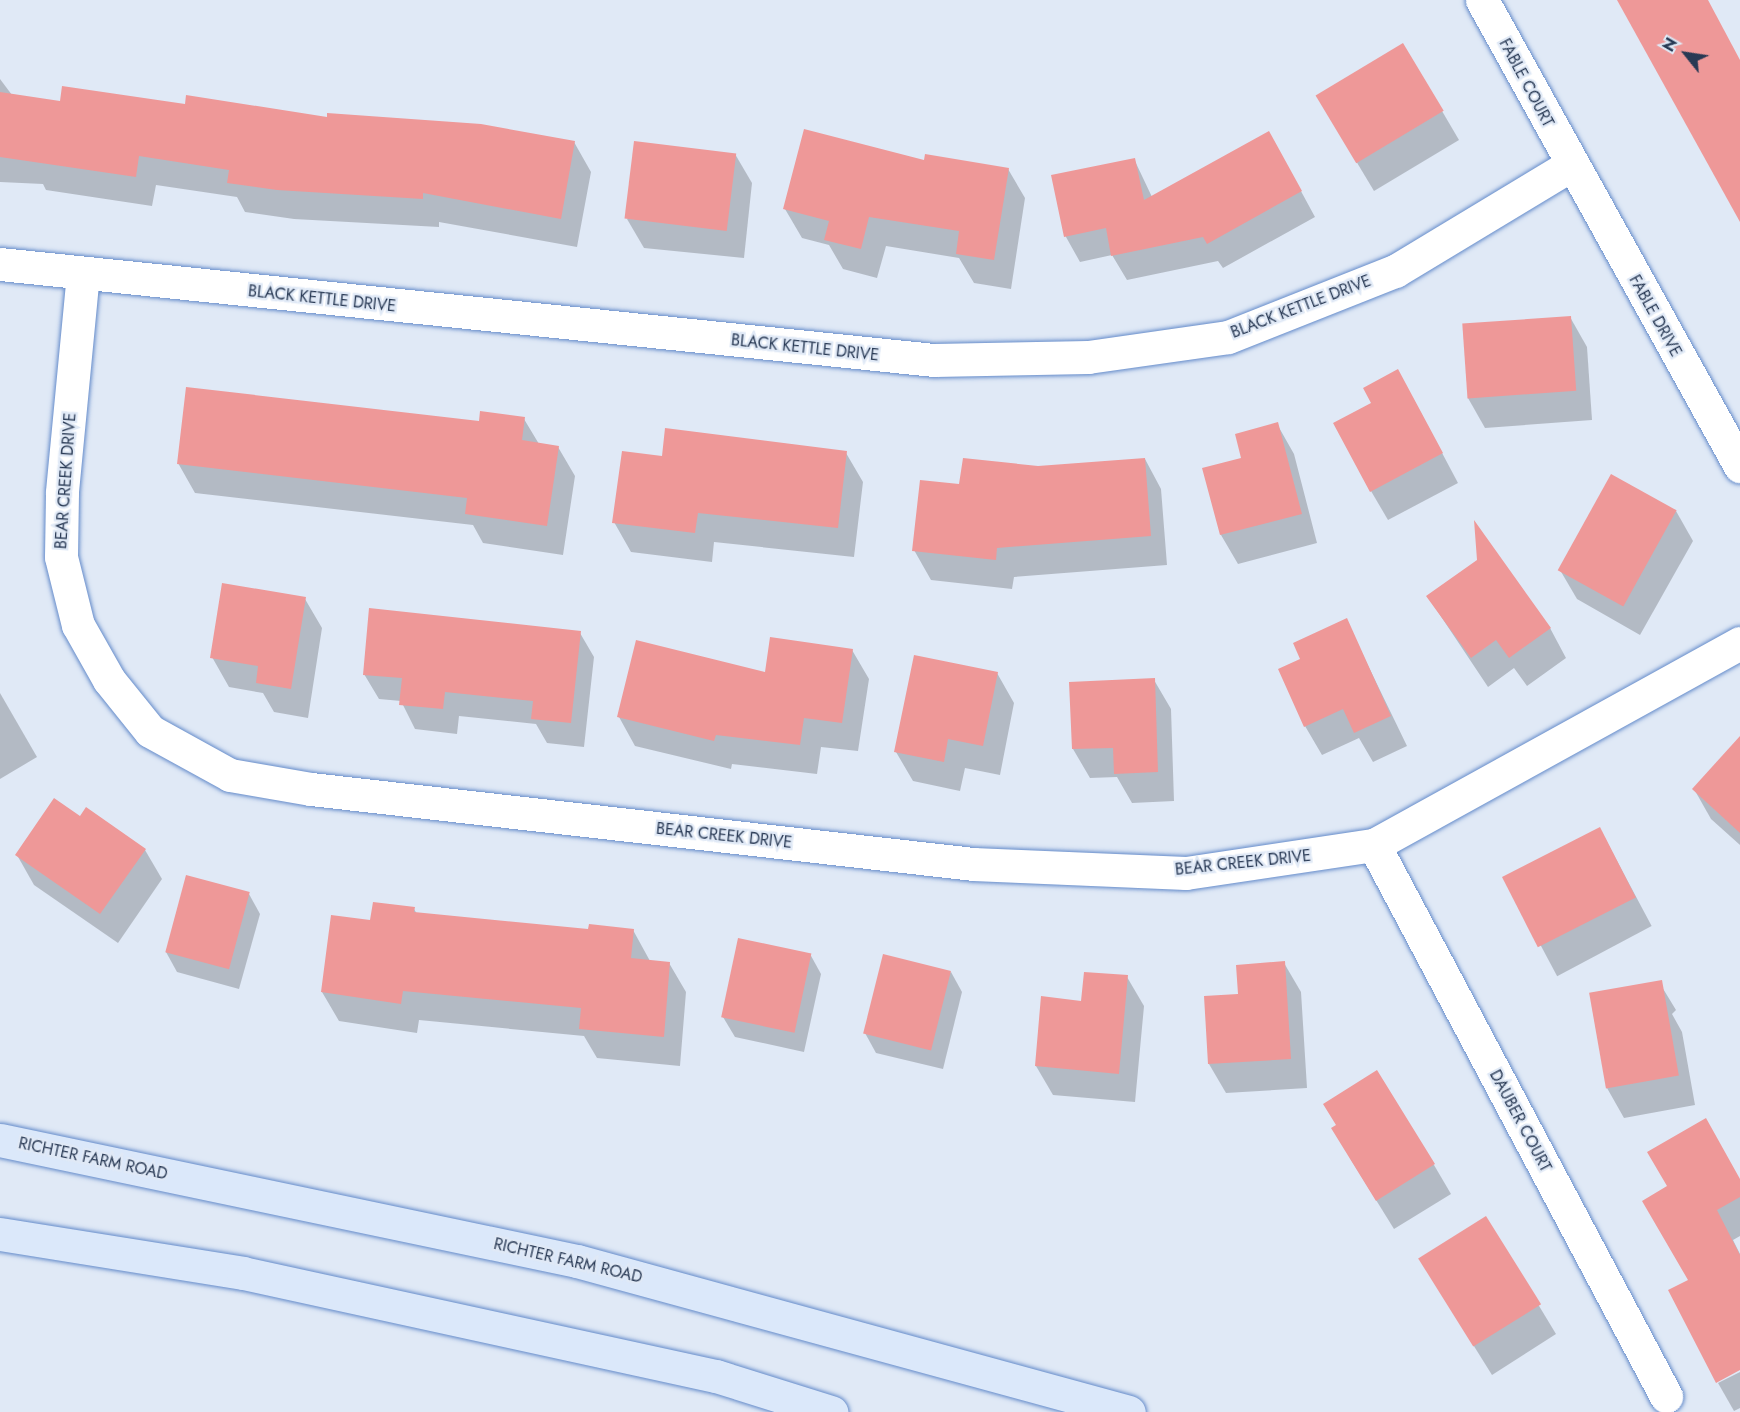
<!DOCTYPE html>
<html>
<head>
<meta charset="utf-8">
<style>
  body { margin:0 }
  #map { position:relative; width:1740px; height:1412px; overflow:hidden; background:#e0e9f6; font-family:Jost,sans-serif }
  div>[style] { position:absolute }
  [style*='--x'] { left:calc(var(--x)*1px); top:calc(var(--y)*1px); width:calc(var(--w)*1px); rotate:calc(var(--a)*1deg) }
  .shadow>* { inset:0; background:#0003; transform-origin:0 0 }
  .building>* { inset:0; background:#ee9898; transform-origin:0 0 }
  .roads { filter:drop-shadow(0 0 2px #648bca) drop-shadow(0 0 2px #648bca) }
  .street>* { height:33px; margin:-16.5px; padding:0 16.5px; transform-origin:16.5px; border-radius:16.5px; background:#fff }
  .secondary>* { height:33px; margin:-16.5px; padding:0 16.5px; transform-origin:16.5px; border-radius:16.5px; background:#dbe8fa }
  span { translate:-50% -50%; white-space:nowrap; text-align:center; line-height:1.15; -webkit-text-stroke:4.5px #e0e9f6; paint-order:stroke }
  .street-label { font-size:16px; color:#283954 }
  .north { position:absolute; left:1656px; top:24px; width:60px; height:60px; -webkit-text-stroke:4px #e0e9f6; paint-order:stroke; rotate:300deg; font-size:16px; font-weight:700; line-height:24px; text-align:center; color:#283954 }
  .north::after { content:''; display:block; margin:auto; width:21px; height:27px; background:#283954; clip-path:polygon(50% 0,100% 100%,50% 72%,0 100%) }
</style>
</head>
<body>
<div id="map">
  <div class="shadow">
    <i style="clip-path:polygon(0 79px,12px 95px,61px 103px,186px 105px,574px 142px,591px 172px,577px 247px,439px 222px,439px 227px,294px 219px,245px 212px,237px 197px,156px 185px,152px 206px,46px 190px,43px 184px,0 182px)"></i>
    <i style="clip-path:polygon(1442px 111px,1459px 140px,1374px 191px,1335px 126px)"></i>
    <i style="clip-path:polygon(735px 154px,752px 183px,744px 258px,644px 248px,627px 219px)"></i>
    <i style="clip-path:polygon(1283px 158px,1315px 217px,1223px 268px,1218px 261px,1127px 280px,1112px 255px,1080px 262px,1066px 237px,1053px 177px,1134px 159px,1152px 197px)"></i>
    <i style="clip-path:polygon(926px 162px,1008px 169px,1025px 198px,1011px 289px,974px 283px,959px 258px,886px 246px,877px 278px,843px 269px,829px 245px,802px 238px,785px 209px)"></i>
    <i style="clip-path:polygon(1570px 317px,1587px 347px,1592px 420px,1485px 428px,1468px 398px)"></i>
    <i style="clip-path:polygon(1414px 400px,1458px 483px,1388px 520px,1371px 491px,1373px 404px)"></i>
    <i style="clip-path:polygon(524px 419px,539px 444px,558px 447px,575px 476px,563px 555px,483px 543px,473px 525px,195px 493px,178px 463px)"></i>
    <i style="clip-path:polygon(1277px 424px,1294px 454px,1317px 543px,1238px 564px,1221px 535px,1204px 470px,1243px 459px)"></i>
    <i style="clip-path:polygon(846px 453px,863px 482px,854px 557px,714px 542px,712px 562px,631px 552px,614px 522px,663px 458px)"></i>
    <i style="clip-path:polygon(1145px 459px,1161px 489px,1167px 565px,1014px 577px,1012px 589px,931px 580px,914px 550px,961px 486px,1038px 467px)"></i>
    <i style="clip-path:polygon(1676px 511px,1693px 541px,1640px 635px,1577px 599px,1560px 570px)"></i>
    <i style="clip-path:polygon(1428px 597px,1550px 628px,1566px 658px,1527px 686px,1514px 668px,1488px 687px)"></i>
    <i style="clip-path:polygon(305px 599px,322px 628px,308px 718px,274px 712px,263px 693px,229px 687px,212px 657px)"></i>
    <i style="clip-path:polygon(1346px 620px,1407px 746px,1373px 762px,1359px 738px,1322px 755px,1305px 726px,1302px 659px)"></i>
    <i style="clip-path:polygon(580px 633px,594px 657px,584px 747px,547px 743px,536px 724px,459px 716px,457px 734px,415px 729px,401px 701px,379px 699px,364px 674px)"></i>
    <i style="clip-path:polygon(852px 650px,869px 679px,858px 751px,821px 747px,817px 774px,732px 764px,731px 769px,635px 746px,619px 717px)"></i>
    <i style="clip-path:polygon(997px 673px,1014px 703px,1000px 775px,965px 768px,960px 791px,913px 781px,896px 752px)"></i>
    <i style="clip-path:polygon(1154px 680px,1171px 709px,1174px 801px,1132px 803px,1117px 777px,1090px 778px,1073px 749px)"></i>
    <i style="clip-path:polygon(0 693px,37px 757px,0 779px)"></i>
    <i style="clip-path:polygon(1740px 738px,1740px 845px,1711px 819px,1694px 789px)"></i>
    <i style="clip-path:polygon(80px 818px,145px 850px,162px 879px,118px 943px,34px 885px,17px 855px)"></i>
    <i style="left:1600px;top:829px;width:110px;height:107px;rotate:62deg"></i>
    <i style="clip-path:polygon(249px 894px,260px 914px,239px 989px,177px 972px,166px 952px)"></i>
    <i style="clip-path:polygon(414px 909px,417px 914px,590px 931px,633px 930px,650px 961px,669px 963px,686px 992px,680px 1066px,597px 1058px,584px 1036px,419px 1020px,417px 1033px,339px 1021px,322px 992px,371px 922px)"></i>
    <i style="clip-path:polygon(810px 954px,821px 974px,804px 1052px,735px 1037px,723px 1017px)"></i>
    <i style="clip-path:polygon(1284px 963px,1301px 992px,1307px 1088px,1226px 1093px,1209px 1064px,1239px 995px)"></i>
    <i style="clip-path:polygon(951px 972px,962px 992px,943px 1069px,876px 1053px,865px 1033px)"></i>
    <i style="clip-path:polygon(1127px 977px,1144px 1006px,1135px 1102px,1053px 1095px,1036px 1066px,1083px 1002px)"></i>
    <i style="clip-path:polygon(1659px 982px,1676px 1010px,1672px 1014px,1682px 1032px,1695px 1105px,1624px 1118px,1607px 1088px)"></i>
    <i style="clip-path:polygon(1350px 1158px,1434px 1165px,1451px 1194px,1394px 1229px)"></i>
    <i style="clip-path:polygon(1740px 1181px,1740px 1236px,1733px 1240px,1740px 1254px,1740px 1369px,1690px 1280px,1669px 1187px)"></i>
    <i style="clip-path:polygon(1486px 1218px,1556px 1334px,1492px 1375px,1437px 1287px)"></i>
    <i style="clip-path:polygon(1740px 1372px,1740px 1408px,1734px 1411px,1718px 1383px)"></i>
  </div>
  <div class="building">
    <i style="clip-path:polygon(1617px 0,1708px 0,1740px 60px,1740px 222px)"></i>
    <i style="left:1403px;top:43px;width:79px;height:102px;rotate:59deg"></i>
    <i style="clip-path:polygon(62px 86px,185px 104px,186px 95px,327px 117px,327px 113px,481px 124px,575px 141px,561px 219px,423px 193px,423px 199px,277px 190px,227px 183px,229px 170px,139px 156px,136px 177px,0 157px,0 92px,60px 101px)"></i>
    <i style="clip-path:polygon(804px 129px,924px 160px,925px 154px,1009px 168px,994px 260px,956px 254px,959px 231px,869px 217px,861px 249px,824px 240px,829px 221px,783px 209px)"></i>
    <i style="clip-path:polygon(1269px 131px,1302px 191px,1207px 244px,1203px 237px,1111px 256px,1106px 228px,1064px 237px,1051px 175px,1135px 158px,1144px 200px)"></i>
    <i style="left:634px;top:141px;width:103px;height:78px;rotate:7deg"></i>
    <i style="left:1571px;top:316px;width:75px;height:109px;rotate:86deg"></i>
    <i style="clip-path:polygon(1398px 369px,1443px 453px,1370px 492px,1333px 423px,1371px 403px,1363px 388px)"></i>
    <i style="clip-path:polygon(186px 387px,479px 421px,480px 411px,525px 417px,522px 440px,559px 446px,547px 526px,465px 514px,467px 498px,177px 464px)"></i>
    <i style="clip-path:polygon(1278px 422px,1302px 514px,1220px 535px,1202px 468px,1241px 458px,1235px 434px)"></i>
    <i style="clip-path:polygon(665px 428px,847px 451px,838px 528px,698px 513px,695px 533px,612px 523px,622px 451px,662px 456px)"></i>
    <i style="clip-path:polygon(963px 458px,1038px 466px,1145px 458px,1151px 536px,997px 548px,996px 560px,912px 551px,920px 480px,959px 484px)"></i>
    <i style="left:1611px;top:474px;width:75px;height:110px;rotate:29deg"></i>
    <i style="clip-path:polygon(1474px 520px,1551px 628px,1509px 658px,1496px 640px,1471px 658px,1426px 596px,1477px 560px)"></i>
    <i style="clip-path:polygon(222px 583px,306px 597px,291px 689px,256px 683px,258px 666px,210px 658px)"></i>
    <i style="clip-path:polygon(369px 608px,581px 631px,571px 723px,531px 719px,533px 701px,445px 692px,443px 709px,399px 705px,402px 678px,363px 675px)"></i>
    <i style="clip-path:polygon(1347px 618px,1391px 716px,1354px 733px,1343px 709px,1304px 727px,1278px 669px,1300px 659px,1293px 643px)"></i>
    <i style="clip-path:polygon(770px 637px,853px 649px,842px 723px,804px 718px,800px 745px,716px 735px,714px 741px,617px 717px,636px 640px,765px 672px)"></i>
    <i style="clip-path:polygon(914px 655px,998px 672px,983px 746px,948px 739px,944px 762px,894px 752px)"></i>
    <i style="clip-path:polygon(1155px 678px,1158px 772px,1114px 774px,1113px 748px,1072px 749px,1069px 682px)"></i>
    <i style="clip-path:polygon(1740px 736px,1740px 833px,1692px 789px)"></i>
    <i style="clip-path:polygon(54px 798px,80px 816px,86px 807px,146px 849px,100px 914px,15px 855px)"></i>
    <i style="left:1600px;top:827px;width:79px;height:110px;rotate:63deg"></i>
    <i style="left:186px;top:875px;width:66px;height:80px;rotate:15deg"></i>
    <i style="clip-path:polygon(373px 902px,415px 907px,414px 912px,588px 929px,589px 924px,634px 929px,631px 958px,670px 962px,664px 1037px,579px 1029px,581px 1008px,403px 991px,401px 1004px,321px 992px,331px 915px,370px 920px)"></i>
    <i style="left:738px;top:938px;width:75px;height:81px;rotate:12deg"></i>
    <i style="left:883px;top:954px;width:70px;height:82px;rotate:14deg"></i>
    <i style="clip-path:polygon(1285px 961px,1291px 1059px,1208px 1064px,1204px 996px,1238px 994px,1236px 965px)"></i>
    <i style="clip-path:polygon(1084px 972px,1128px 975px,1119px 1074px,1035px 1066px,1041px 996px,1081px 1001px)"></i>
    <i style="left:1662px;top:980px;width:97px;height:74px;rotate:80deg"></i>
    <i style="clip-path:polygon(1377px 1070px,1435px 1164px,1376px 1201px,1331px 1128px,1336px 1125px,1323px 1104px)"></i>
    <i style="clip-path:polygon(1706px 1118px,1740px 1179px,1740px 1197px,1717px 1210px,1740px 1255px,1740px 1370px,1716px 1383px,1668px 1290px,1688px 1280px,1642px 1201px,1667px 1186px,1647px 1152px)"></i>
    <i style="left:1486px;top:1216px;width:104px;height:80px;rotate:58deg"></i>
  </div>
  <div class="roads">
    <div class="street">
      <i style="--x:1482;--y:0;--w:533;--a:61.03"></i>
      <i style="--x:0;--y:264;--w:939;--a:5.87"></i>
      <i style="--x:934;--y:360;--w:154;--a:-1.1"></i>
      <i style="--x:1088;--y:357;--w:141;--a:-8.1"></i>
      <i style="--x:1228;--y:337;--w:180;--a:-21.6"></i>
      <i style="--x:1395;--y:271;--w:205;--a:-31.1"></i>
      <i style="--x:83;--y:273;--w:221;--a:95.5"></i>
      <i style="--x:62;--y:493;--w:64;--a:90.9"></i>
      <i style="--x:61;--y:557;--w:70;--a:76"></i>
      <i style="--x:78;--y:625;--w:63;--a:60.6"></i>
      <i style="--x:109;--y:680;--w:65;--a:51.2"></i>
      <i style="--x:150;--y:731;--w:91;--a:28.8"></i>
      <i style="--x:230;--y:775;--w:82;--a:9.8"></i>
      <i style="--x:311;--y:789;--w:666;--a:6.46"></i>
      <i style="--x:973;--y:864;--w:213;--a:2.4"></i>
      <i style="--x:1186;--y:873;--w:190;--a:-8.5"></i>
      <i style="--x:1374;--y:845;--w:418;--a:-28.9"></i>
      <i style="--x:1374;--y:845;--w:624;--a:62.08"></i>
    </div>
    <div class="secondary">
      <i style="--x:0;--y:1140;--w:590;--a:11.84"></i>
      <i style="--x:577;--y:1261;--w:572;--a:15.3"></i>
      <i style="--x:0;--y:1234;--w:246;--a:9.1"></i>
      <i style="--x:243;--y:1273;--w:484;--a:12.3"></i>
      <i style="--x:716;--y:1376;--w:121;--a:17.4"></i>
    </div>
  </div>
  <div class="street-label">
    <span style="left:1526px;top:83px;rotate:62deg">FABLE COURT</span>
    <span style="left:322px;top:299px;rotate:6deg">BLACK KETTLE DRIVE</span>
    <span style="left:1301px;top:307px;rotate:-21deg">BLACK KETTLE DRIVE</span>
    <span style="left:1655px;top:316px;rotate:61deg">FABLE DRIVE</span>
    <span style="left:805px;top:348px;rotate:6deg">BLACK KETTLE DRIVE</span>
    <span style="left:66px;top:481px;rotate:-86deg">BEAR CREEK DRIVE</span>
    <span style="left:724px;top:836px;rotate:6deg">BEAR CREEK DRIVE</span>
    <span style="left:1243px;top:863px;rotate:-6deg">BEAR CREEK DRIVE</span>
    <span style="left:1520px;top:1121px;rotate:62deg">DAUBER COURT</span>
    <span style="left:93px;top:1159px;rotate:12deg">RICHTER FARM ROAD</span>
    <span style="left:568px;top:1261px;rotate:13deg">RICHTER FARM ROAD</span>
  </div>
  <div class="north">N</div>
</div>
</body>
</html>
